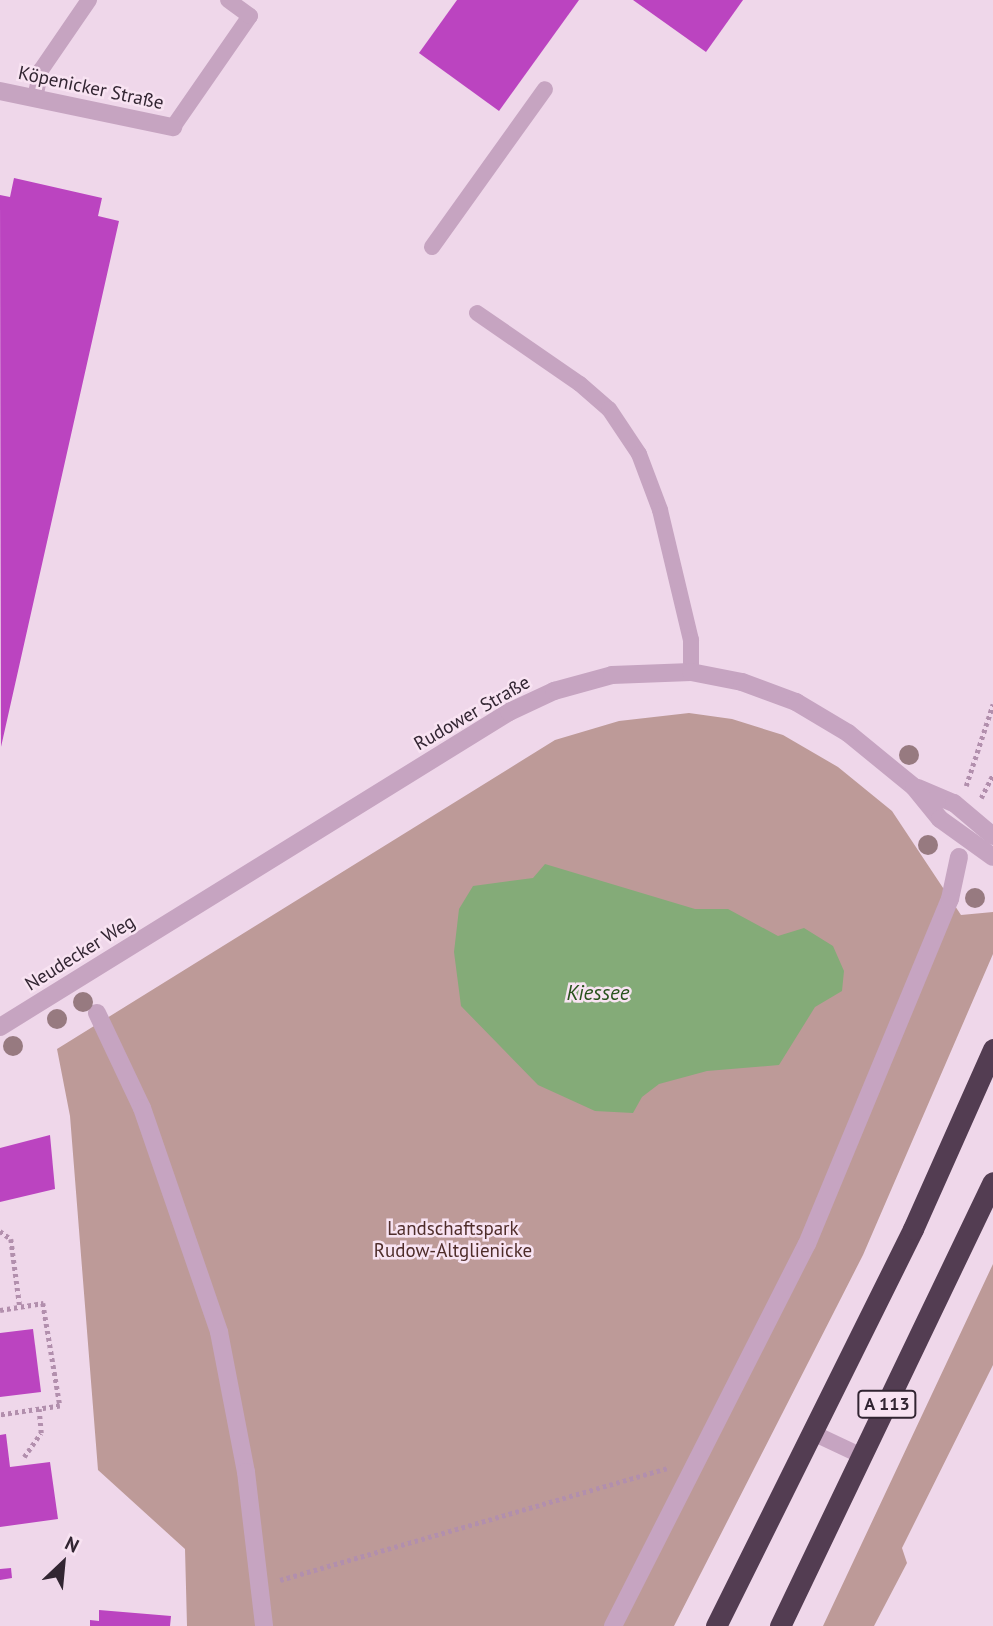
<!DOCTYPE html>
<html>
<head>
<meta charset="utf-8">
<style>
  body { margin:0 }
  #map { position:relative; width:993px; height:1626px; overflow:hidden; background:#efd7ea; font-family:"PT Sans",sans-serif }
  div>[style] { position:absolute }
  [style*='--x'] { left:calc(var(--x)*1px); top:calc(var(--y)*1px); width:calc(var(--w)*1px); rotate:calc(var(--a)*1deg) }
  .green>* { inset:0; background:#bd9a98 }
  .water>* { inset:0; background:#84ab78 }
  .building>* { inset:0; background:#bb44c0 }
  .path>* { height:4.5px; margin-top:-2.25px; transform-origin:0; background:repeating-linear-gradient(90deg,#b28fad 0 3.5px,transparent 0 7px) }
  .service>* { height:16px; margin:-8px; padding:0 8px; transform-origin:8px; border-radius:8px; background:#c6a4c1 }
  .pedestrian>* { height:18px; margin:-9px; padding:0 9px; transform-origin:9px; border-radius:9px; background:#c6a4c1 }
  .minor>* { height:18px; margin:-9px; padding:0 9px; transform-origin:9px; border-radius:9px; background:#c6a4c1 }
  .tertiary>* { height:18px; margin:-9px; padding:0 9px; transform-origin:9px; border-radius:9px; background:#c6a4c1 }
  .motorway>* { height:21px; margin:-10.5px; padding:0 10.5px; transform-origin:10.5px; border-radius:10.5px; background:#533d52 }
  .trees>* { width:20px; height:20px; margin:-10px; border-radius:50%; background:#977a80 }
  span { translate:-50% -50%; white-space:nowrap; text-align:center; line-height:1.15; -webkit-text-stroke:5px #f8e3f2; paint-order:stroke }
  .shield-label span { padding:2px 5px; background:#f8e3f2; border:2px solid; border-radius:5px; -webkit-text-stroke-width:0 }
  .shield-label { font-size:18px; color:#322532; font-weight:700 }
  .street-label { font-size:19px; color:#322532 }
  .park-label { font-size:19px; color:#4f2d2a }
  .water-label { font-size:21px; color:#29521d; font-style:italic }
  .north { position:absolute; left:28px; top:1528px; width:70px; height:70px; -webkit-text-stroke:5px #f8e3f2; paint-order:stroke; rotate:26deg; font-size:19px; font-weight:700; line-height:28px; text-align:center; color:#322532 }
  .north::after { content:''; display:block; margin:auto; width:24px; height:32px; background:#322532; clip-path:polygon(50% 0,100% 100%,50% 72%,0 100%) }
</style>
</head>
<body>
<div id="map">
  <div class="green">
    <i style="clip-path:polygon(689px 713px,732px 719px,783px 735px,838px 767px,892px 811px,961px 915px,993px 912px,993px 954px,863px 1255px,674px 1626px,187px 1626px,185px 1549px,98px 1470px,70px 1116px,57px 1049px,555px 740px,619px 721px)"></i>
    <i style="clip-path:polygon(993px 1264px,993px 1365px,902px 1548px,907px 1563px,874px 1626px,823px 1626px)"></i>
  </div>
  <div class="water">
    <i style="clip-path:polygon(545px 864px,695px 909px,728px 909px,778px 936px,804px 928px,833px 946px,844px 971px,842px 991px,815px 1007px,779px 1065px,707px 1071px,659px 1084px,642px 1097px,633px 1113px,595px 1111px,538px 1085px,461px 1006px,454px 952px,459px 909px,473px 886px,533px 878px)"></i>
  </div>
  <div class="building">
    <i style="clip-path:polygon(457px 0,579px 0,499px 111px,419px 53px)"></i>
    <i style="clip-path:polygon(633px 0,743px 0,706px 52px)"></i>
    <i style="clip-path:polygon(14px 178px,102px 198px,98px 216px,119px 221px,1px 747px,0 195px,10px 197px)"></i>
    <i style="clip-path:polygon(50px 1135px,55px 1189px,0 1202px,0 1148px)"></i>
    <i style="clip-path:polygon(33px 1329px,41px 1392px,0 1397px,0 1333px)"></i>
    <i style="clip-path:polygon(6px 1434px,10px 1467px,50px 1462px,58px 1519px,0 1527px,0 1435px)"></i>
    <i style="clip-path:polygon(11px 1568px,12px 1578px,0 1580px,0 1569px)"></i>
    <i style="clip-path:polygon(99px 1610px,171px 1616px,170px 1626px,90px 1626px,90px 1620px,99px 1621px)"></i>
  </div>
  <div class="path">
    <i style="--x:966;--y:786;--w:86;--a:-71.8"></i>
    <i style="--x:981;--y:798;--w:27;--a:-63"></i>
    <i style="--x:0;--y:1231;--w:14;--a:36"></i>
    <i style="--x:11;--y:1239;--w:69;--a:82.5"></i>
    <i style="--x:0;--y:1310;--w:44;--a:-9.2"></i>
    <i style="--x:43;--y:1303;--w:104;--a:80.6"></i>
    <i style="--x:60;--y:1406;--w:61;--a:171.5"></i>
    <i style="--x:24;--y:1457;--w:29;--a:-55"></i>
    <i style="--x:41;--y:1433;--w:24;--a:-95"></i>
    <i style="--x:280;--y:1580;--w:404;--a:-16.1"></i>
  </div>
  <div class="service">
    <i style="--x:35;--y:98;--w:29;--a:-78"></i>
    <i style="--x:41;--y:70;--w:85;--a:-55.6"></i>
    <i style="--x:173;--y:127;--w:135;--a:-55.3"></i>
    <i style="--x:250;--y:16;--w:27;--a:-144"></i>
    <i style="--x:432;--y:247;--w:194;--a:-54.4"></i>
    <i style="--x:477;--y:313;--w:125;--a:34.6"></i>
    <i style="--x:580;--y:384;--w:38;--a:41"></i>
    <i style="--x:609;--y:409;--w:54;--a:56.3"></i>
    <i style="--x:639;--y:454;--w:60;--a:69.4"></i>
    <i style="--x:660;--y:510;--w:134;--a:76.6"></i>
    <i style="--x:691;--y:640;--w:32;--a:90"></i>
    <i style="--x:813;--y:1433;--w:54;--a:25.1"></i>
  </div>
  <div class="pedestrian">
    <i style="--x:97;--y:1013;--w:105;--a:64.7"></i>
    <i style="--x:142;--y:1108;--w:237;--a:71"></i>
    <i style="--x:219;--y:1332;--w:143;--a:79.1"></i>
    <i style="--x:246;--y:1472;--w:155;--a:83.3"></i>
    <i style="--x:613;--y:1626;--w:428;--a:-63.1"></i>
    <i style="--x:807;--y:1244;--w:373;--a:-67.5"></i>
    <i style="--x:950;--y:899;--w:43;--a:-77.9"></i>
  </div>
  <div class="minor">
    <i style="--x:0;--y:91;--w:177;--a:11.8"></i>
  </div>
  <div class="tertiary">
    <i style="--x:918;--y:788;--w:39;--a:23"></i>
    <i style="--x:954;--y:803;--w:51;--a:40.2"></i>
    <i style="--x:0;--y:1027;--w:599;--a:-31.75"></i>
    <i style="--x:509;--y:712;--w:50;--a:-25"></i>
    <i style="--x:554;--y:691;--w:60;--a:-15.4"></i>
    <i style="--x:612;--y:675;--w:79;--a:-2.2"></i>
    <i style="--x:691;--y:672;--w:52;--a:11.1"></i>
    <i style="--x:742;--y:682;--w:58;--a:20.3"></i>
    <i style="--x:796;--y:702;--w:61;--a:30.8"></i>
    <i style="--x:848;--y:733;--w:85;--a:39.3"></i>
    <i style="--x:914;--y:787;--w:41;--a:50.9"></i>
    <i style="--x:940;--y:819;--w:65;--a:35.6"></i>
  </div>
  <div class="motorway">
    <i style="--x:716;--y:1626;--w:443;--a:-63.6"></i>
    <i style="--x:913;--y:1229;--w:197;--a:-66"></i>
    <i style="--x:780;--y:1626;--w:492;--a:-64.4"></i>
  </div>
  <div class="trees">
    <i style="left:909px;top:755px"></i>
    <i style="left:928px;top:845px"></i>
    <i style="left:975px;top:898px"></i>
    <i style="left:83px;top:1002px"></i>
    <i style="left:57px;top:1019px"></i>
    <i style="left:13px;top:1046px"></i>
  </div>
  <div class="shield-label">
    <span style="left:887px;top:1404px">A 113</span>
  </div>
  <div class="street-label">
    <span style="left:91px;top:88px;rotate:12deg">Köpenicker Straße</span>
    <span style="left:472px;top:713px;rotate:-30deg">Rudower Straße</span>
    <span style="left:80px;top:953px;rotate:-32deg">Neudecker Weg</span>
  </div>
  <div class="park-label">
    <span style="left:453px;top:1240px">Landschaftspark<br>Rudow-Altglienicke</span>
  </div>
  <div class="water-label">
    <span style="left:598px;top:993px">Kiessee</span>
  </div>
  <div class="north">N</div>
</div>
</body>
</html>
